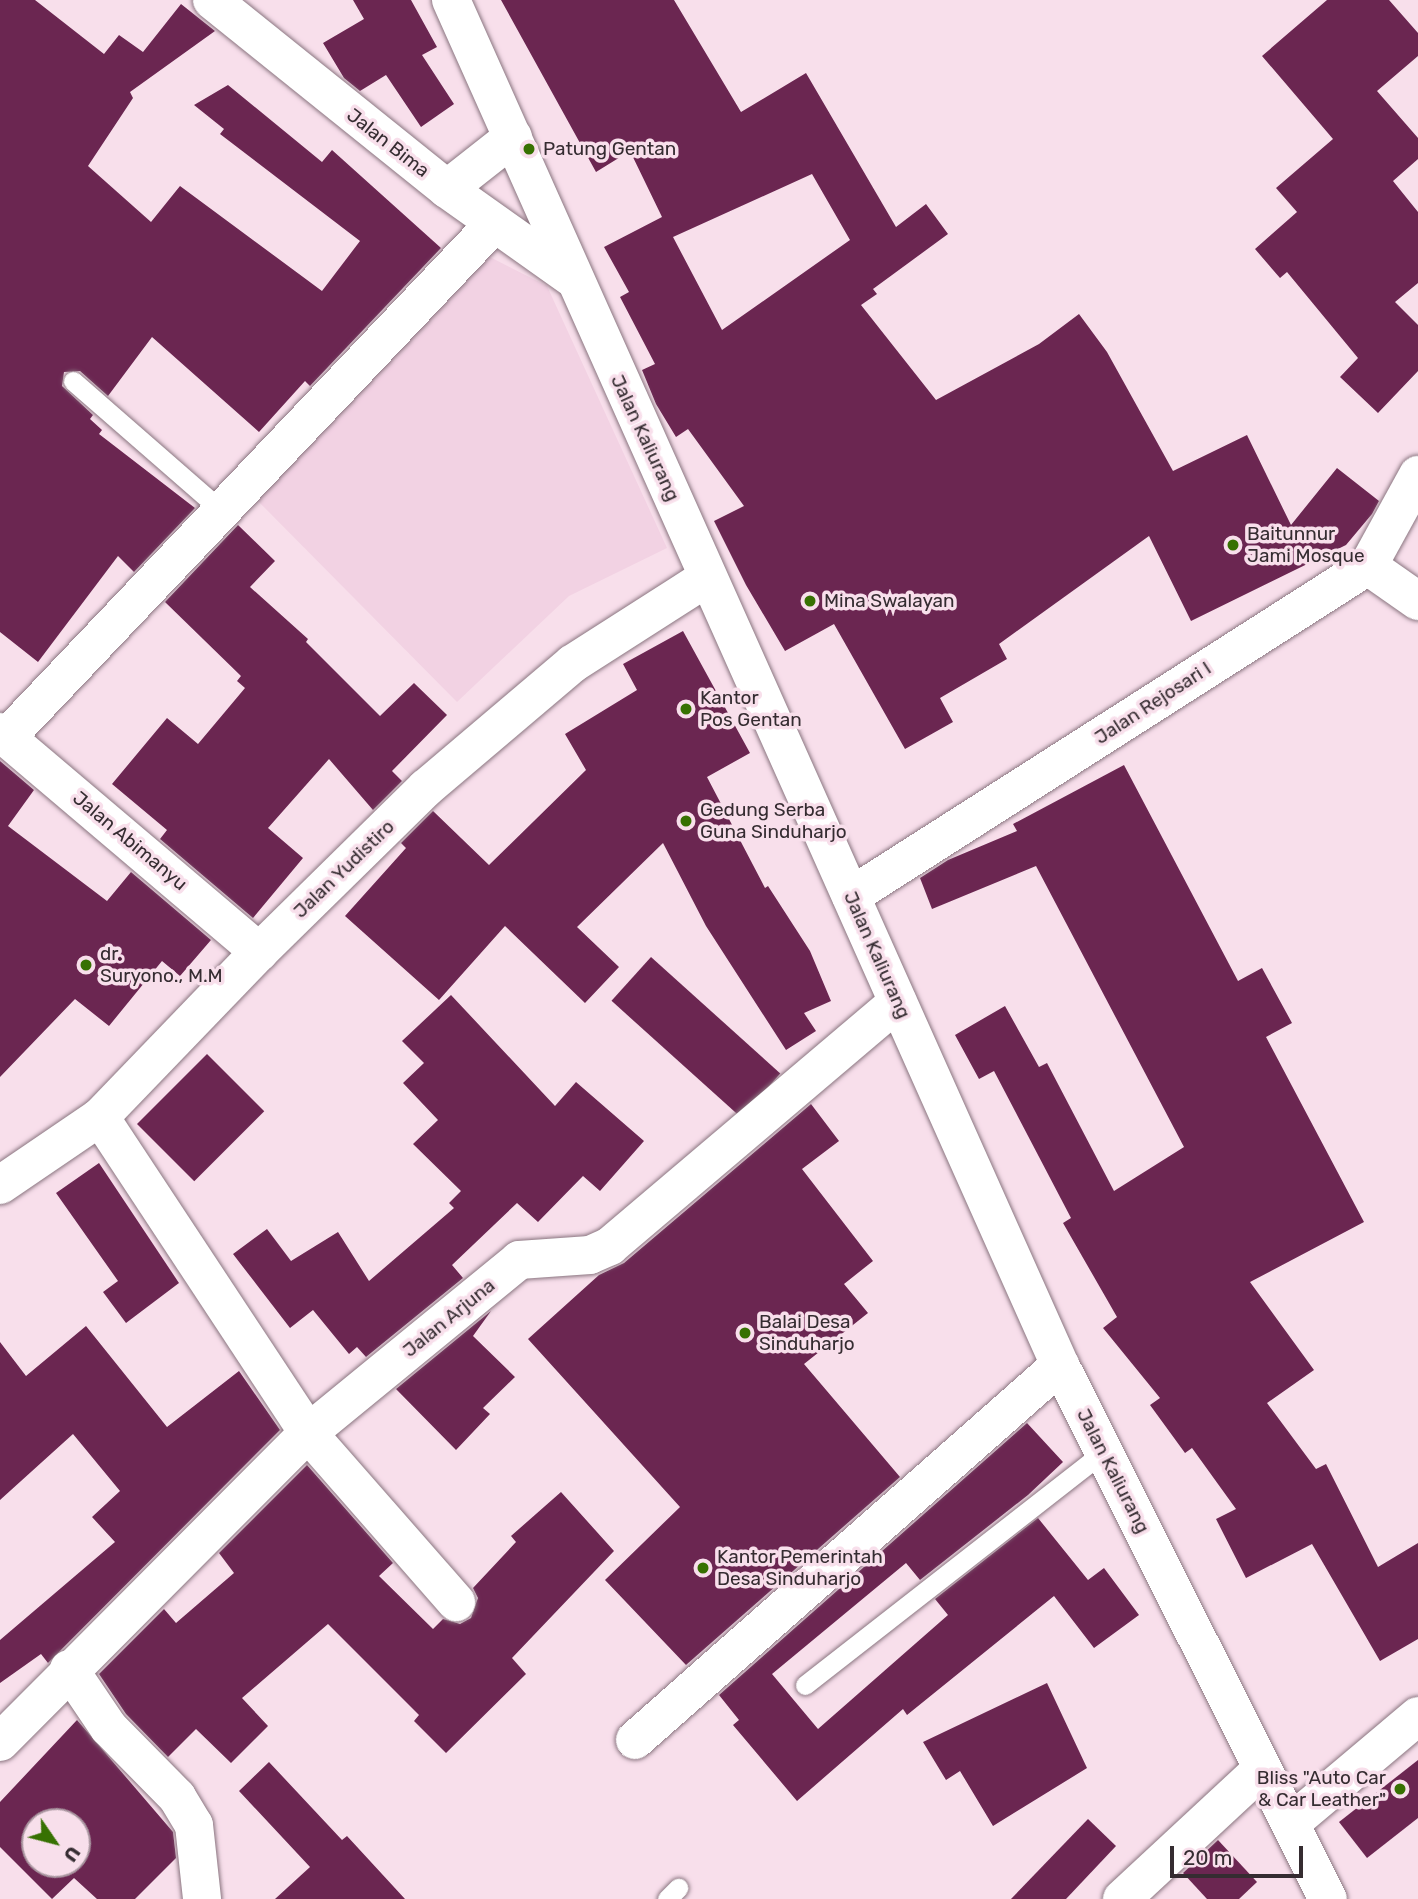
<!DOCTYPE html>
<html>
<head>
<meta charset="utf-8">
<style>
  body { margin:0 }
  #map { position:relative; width:1418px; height:1899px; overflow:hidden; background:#f8dfeb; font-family:Rubik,sans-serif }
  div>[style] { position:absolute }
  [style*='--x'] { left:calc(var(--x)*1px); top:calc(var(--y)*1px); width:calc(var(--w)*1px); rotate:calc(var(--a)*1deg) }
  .built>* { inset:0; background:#f2d2e3 }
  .building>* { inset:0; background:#6b2651; transform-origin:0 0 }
  .roads { filter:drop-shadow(0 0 2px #8a7580) drop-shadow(0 0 2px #8a7580) }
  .service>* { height:19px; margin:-9.5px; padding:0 9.5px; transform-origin:9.5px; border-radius:9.5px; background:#fff }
  .minor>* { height:38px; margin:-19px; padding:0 19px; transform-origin:19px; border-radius:19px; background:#fff }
  .tertiary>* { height:38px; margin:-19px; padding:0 19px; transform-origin:19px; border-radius:19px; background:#fff }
  .primary>* { height:38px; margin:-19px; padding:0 19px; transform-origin:19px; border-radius:19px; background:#fff }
  .dots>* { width:19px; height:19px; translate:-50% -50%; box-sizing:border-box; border:4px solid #f8dfeb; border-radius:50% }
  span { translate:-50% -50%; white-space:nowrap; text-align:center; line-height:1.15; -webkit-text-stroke:7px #f8dfeb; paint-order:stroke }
  .street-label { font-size:19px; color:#352c31 }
  .poi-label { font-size:19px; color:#352c31 }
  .left { translate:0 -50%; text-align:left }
  .right { translate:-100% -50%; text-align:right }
  .north { position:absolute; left:21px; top:1808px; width:70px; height:70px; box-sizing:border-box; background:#f8dfeb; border:2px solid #aa97a1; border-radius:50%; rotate:125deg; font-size:19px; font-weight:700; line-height:28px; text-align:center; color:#352c31 }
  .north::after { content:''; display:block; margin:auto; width:24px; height:32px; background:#377102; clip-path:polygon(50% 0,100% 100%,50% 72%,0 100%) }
  .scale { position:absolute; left:1170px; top:1846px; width:133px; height:32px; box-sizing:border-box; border:4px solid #352c31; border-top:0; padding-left:9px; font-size:21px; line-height:24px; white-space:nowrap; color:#352c31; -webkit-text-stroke:5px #f8dfeb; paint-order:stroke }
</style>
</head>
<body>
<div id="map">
  <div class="built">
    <i style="clip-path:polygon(482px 253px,547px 286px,667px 548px,569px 596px,457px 702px,253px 496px)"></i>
  </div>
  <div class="building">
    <i style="clip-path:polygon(0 0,35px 0,104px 54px,119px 35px,143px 52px,181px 4px,215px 31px,130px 92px,133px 98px,88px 166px,151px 222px,180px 186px,322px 291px,360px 241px,220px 134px,224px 129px,194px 105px,228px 85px,322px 162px,332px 150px,441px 248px,310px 386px,305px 381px,259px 432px,152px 337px,108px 396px,80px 371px,64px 372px,62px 386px,93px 415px,90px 419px,102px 430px,99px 434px,195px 508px,134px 572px,118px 556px,38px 662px,0 632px)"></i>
    <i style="clip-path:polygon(353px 0,411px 0,437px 47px,422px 55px,454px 104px,421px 127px,386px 75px,360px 91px,344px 78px,323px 43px,364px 19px)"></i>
    <i style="clip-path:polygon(evenodd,501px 0,674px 0,741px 112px,806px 73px,896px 227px,926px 204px,948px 234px,873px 289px,877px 294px,861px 305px,936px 400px,1039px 344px,1079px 314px,1107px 352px,1173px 471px,1247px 435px,1291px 525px,1337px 468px,1379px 501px,1372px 514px,1346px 545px,1191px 621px,1149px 536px,999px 644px,1007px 659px,940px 698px,953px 722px,905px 749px,834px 624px,785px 651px,746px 585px,714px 521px,744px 506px,688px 429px,676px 437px,656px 404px,642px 370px,655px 364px,620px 297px,629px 292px,604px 247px,662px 217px,630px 151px,596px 172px,501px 0,812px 174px,850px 240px,722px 330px,673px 237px,812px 174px)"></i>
    <i style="clip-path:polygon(1327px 0,1389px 0,1418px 33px,1418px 56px,1377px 91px,1418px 138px,1418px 159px,1393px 181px,1418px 212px,1418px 283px,1395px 302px,1418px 325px,1418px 371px,1378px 413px,1340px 377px,1358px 358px,1287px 272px,1280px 278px,1255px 249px,1297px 212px,1276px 188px,1333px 139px,1262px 56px)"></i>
    <i style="clip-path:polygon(238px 525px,275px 561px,250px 587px,308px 639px,306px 642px,380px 716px,414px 683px,447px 715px,392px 771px,402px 781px,373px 810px,329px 759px,268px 828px,303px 858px,253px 918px,160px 839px,167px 830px,112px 784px,167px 718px,198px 744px,245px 688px,237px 681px,241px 676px,165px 602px)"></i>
    <i style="clip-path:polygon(683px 631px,750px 753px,707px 777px,765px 888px,768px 886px,810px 951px,831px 1001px,804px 1013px,816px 1031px,786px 1050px,706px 926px,663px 843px,577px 927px,619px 967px,585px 1003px,505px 926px,439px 1000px,345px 916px,406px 848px,401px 843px,433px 811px,489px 865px,586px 770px,565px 734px,637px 690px,623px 664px)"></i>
    <i style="clip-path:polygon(0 761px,34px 790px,8px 826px,107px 901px,131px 872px,211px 940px,180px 976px,162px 961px,109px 1026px,75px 999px,0 1077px)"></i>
    <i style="clip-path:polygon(1124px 765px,1238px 981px,1262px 968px,1292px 1023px,1266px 1037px,1364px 1222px,1250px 1282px,1314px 1370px,1267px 1403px,1316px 1469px,1326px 1464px,1378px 1567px,1418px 1543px,1418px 1639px,1380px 1661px,1312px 1544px,1246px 1578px,1216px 1519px,1236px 1509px,1192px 1448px,1185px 1453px,1150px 1405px,1160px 1398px,1103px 1328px,1117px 1317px,1063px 1223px,1071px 1218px,994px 1071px,979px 1079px,955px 1035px,1005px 1006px,1039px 1067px,1047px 1063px,1114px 1191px,1184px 1147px,1036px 866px,932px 909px,920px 878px,948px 860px,1017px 831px,1013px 824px)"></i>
    <i style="left:651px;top:957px;width:174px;height:59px;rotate:42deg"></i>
    <i style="clip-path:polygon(451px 995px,555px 1106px,576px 1082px,644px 1141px,600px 1191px,583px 1176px,538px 1222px,517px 1203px,452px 1265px,463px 1278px,366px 1357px,357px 1347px,349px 1354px,313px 1310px,290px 1328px,233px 1254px,267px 1229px,291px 1261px,338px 1232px,369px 1281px,454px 1208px,449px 1203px,461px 1191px,413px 1144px,438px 1120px,403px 1083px,424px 1063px,402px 1041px)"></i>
    <i style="left:207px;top:1054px;width:81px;height:99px;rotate:45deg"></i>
    <i style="clip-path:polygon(811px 1104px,839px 1141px,802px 1169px,873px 1261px,844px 1284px,868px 1313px,804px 1364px,900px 1477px,686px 1665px,605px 1580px,680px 1507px,528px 1339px,599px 1275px,624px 1263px)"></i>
    <i style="clip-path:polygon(99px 1163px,179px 1283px,126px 1323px,103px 1292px,118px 1281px,56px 1193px)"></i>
    <i style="clip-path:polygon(491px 1311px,473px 1336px,515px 1377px,483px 1408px,490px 1414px,456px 1450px,396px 1389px)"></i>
    <i style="clip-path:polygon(86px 1326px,167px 1427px,239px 1371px,280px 1430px,48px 1663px,41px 1654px,0 1683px,0 1640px,115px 1542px,92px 1517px,120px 1491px,73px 1434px,0 1500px,0 1342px,26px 1376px)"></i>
    <i style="clip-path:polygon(1027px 1423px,1063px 1462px,1028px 1495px,920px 1580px,906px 1563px,772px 1674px,818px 1729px,948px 1615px,935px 1599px,1038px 1518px,1088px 1580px,1104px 1568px,1139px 1615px,1094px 1648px,1054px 1596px,907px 1715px,903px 1709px,797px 1801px,733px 1725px,739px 1720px,719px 1695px)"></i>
    <i style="clip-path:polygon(307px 1465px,393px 1563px,379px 1576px,433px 1629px,443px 1619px,460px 1624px,471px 1618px,478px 1598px,473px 1588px,516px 1542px,511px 1536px,561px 1492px,614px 1551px,512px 1658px,526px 1674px,446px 1753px,414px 1721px,419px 1715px,328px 1624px,242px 1698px,268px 1726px,231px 1763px,196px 1729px,168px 1757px,126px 1714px,99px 1674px,164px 1609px,176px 1623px,234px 1573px,219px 1553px)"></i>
    <i style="clip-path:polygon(1047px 1683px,1087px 1768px,993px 1826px,960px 1771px,946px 1780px,923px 1742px)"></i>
    <i style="clip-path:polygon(evenodd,77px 1720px,173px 1832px,176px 1858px,135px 1899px,97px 1899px,74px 1878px,52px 1899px,0 1847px,0 1802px,77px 1720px,35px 1822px,77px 1822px,77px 1864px,35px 1864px,35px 1822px)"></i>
    <i style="clip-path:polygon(1418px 1760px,1418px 1818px,1367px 1858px,1339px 1822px)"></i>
    <i style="clip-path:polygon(269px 1762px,342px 1840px,347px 1836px,405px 1899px,275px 1899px,310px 1867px,239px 1791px)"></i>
    <i style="clip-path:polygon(1088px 1819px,1116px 1846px,1066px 1899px,1011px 1899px)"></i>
    <i style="clip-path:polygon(1218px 1840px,1257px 1882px,1239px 1899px,1207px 1899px,1183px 1873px)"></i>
  </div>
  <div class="roads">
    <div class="service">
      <i style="--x:73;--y:381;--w:198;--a:41.1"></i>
      <i style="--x:805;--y:1685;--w:380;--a:-38"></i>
      <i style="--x:667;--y:1899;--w:16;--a:-45"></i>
    </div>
    <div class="minor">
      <i style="--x:1368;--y:566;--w:61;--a:35"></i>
      <i style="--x:0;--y:732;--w:340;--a:40.3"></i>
      <i style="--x:6;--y:738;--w:709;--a:-46.49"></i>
      <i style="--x:851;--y:896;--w:613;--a:-32.55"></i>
      <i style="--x:1368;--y:566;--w:104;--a:-61.2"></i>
      <i style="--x:100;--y:1117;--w:378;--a:56.6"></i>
      <i style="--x:308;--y:1433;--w:273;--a:-39.3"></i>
      <i style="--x:519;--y:1260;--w:71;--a:-4"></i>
      <i style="--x:590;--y:1255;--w:22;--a:-24"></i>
      <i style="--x:610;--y:1246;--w:377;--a:-40.3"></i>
      <i style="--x:69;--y:1669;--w:71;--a:55.9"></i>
      <i style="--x:109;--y:1728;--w:97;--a:45.4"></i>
      <i style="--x:177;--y:1797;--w:33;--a:59"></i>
      <i style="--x:194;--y:1825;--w:74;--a:83.8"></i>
      <i style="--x:635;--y:1740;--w:567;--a:-41.42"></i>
      <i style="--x:0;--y:1742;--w:436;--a:-45.1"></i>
      <i style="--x:308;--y:1433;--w:225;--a:48.8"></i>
      <i style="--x:1291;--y:1823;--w:166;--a:-40.1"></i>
      <i style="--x:1122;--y:1899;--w:191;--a:-42.9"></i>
    </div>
    <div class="tertiary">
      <i style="--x:212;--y:0;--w:302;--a:38.8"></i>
      <i style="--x:447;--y:189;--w:152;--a:35.4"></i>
      <i style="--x:0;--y:1185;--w:121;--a:-34.2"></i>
      <i style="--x:100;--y:1117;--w:229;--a:-46.1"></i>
      <i style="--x:259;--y:952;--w:234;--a:-44.5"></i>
      <i style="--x:426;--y:788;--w:192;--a:-40.3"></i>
      <i style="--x:572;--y:664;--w:161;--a:-32.6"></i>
    </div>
    <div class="primary">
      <i style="--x:451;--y:0;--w:1495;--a:65.96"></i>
      <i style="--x:1060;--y:1365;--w:597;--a:63.35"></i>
      <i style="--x:447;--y:189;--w:84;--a:-38.2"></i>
    </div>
  </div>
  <div class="dots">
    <i style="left:529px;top:149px;background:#377102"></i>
    <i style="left:1233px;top:545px;background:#377102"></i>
    <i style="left:810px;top:601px;background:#377102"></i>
    <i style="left:686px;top:709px;background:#377102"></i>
    <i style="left:686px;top:821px;background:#377102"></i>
    <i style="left:86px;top:965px;background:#377102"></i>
    <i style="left:745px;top:1333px;background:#377102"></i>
    <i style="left:703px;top:1568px;background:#377102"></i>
    <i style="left:1400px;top:1789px;background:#377102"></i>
  </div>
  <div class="street-label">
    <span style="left:388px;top:143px;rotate:38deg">Jalan Bima</span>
    <span style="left:645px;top:438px;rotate:65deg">Jalan Kaliurang</span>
    <span style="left:1153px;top:703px;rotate:-33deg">Jalan Rejosari I</span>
    <span style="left:130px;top:841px;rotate:40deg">Jalan Abimanyu</span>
    <span style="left:344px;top:869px;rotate:-44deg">Jalan Yudistiro</span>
    <span style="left:877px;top:955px;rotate:66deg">Jalan Kaliurang</span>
    <span style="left:449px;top:1318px;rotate:-39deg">Jalan Arjuna</span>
    <span style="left:1113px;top:1471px;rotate:63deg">Jalan Kaliurang</span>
  </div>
  <div class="poi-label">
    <span class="left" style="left:543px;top:149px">Patung Gentan</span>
    <span class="left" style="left:1247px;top:545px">Baitunnur<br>Jami Mosque</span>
    <span class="left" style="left:824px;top:601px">Mina Swalayan</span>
    <span class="left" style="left:700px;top:709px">Kantor<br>Pos Gentan</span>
    <span class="left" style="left:700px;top:821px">Gedung Serba<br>Guna Sinduharjo</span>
    <span class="left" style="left:100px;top:965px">dr.<br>Suryono., M.M</span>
    <span class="left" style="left:759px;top:1333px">Balai Desa<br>Sinduharjo</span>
    <span class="left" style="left:717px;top:1568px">Kantor Pemerintah<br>Desa Sinduharjo</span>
    <span class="right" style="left:1386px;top:1789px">Bliss "Auto Car<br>&amp; Car Leather"</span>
  </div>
  <div class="north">U</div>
  <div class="scale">20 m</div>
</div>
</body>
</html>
